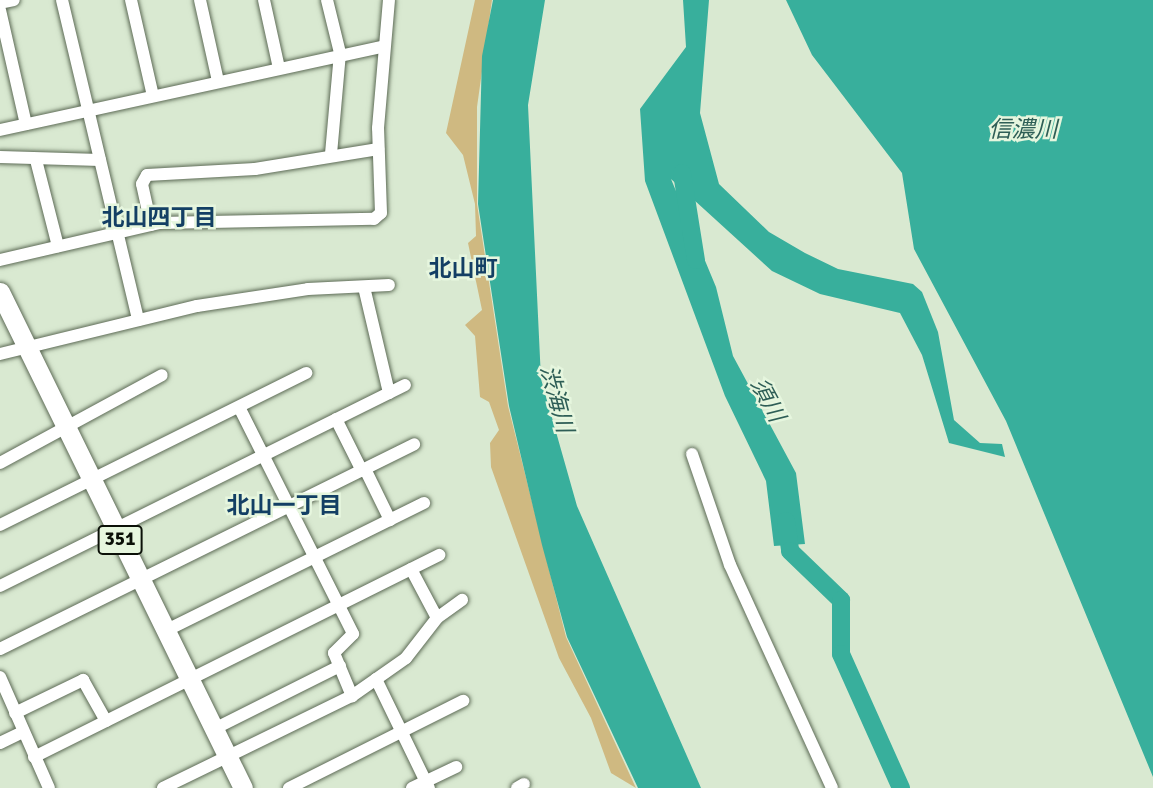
<!DOCTYPE html>
<html>
<head>
<meta charset="utf-8">
<style>
  body { margin:0 }
  #map { position:relative; width:1153px; height:788px; overflow:hidden; background:#d9e9d1; font-family:Signika,"Noto Sans JP",sans-serif }
  div>[style] { position:absolute }
  [style*='--x'] { left:calc(var(--x)*1px); top:calc(var(--y)*1px); width:calc(var(--w)*1px); rotate:calc(var(--a)*1deg) }
  .green>* { inset:0; background:#cfb981 }
  .water>* { inset:0; background:#38af9c }
  .river>* { height:18px; margin:-9px; padding:0 9px; transform-origin:9px; border-radius:9px; background:#38af9c }
  .roads { filter:drop-shadow(0 0 2px #5d6b56) drop-shadow(0 0 2px #5d6b56) }
  .minor>* { height:12px; margin:-6px; padding:0 6px; transform-origin:6px; border-radius:6px; background:#fff }
  .highway>* { height:19px; margin:-9.5px; padding:0 9.5px; transform-origin:9.5px; border-radius:9.5px; background:#fff }
  span { translate:-50% -50%; white-space:nowrap; text-align:center; line-height:1.15; -webkit-text-stroke:5px #e6f6de; paint-order:stroke }
  .shield-label span { padding:2px 5px; background:#e6f6de; border:2px solid; border-radius:5px; -webkit-text-stroke-width:0 }
  .shield-label { font-size:19px; color:#0b1008; font-weight:700 }
  .water-label { font-size:23px; color:#2e5e56; font-style:italic }
  .neighbourhood-label { font-size:23px; color:#133f64; font-weight:700 }
</style>
</head>
<body>
<div id="map">
  <div class="green">
    <i style="clip-path:polygon(475px 0,492px 0,477px 107px,477px 204px,508px 406px,566px 637px,636px 788px,611px 773px,591px 718px,559px 658px,491px 467px,490px 443px,499px 430px,489px 402px,480px 397px,475px 336px,465px 325px,482px 310px,468px 243px,476px 236px,475px 204px,463px 155px,446px 133px)"></i>
  </div>
  <div class="water">
    <i style="clip-path:polygon(493px 0,545px 0,528px 105px,541px 379px,577px 506px,701px 788px,638px 788px,567px 637px,542px 545px,509px 406px,478px 204px,482px 56px)"></i>
    <i style="clip-path:polygon(683px 0,709px 0,700px 113px,719px 184px,769px 232px,805px 253px,838px 269px,913px 284px,922px 292px,938px 332px,954px 420px,980px 443px,1002px 444px,1005px 457px,949px 443px,922px 355px,900px 313px,820px 294px,772px 271px,671px 179px,716px 287px,733px 356px,796px 473px,805px 544px,774px 546px,766px 481px,725px 396px,645px 181px,640px 109px,686px 47px)"></i>
    <i style="clip-path:polygon(786px 0,1153px 0,1153px 777px,1006px 421px,914px 249px,902px 173px,812px 55px)"></i>
  </div>
  <div class="river">
    <i style="--x:682;--y:173;--w:88;--a:80.9"></i>
    <i style="--x:786;--y:521;--w:30;--a:82"></i>
    <i style="--x:790;--y:551;--w:71;--a:43.9"></i>
    <i style="--x:841;--y:600;--w:54;--a:90"></i>
    <i style="--x:841;--y:654;--w:147;--a:65.9"></i>
  </div>
  <div class="roads">
    <div class="minor">
      <i style="--x:62;--y:0;--w:329;--a:76.6"></i>
      <i style="--x:131;--y:0;--w:98;--a:77.1"></i>
      <i style="--x:200;--y:0;--w:83;--a:77.5"></i>
      <i style="--x:264;--y:0;--w:70;--a:77.6"></i>
      <i style="--x:327;--y:0;--w:55;--a:76.2"></i>
      <i style="--x:340;--y:53;--w:100;--a:95.1"></i>
      <i style="--x:0;--y:3;--w:14;--a:-12"></i>
      <i style="--x:0;--y:10;--w:117;--a:77.2"></i>
      <i style="--x:0;--y:130;--w:393;--a:-12.3"></i>
      <i style="--x:0;--y:157;--w:100;--a:1.7"></i>
      <i style="--x:36;--y:160;--w:89;--a:75.7"></i>
      <i style="--x:151;--y:225;--w:42;--a:-102.4"></i>
      <i style="--x:142;--y:184;--w:10;--a:-61"></i>
      <i style="--x:147;--y:175;--w:108;--a:-3.2"></i>
      <i style="--x:255;--y:169;--w:125;--a:-9.2"></i>
      <i style="--x:0;--y:260;--w:163;--a:-13.1"></i>
      <i style="--x:159;--y:223;--w:215;--a:-1.1"></i>
      <i style="--x:374;--y:219;--w:9;--a:-41"></i>
      <i style="--x:381;--y:213;--w:85;--a:-92"></i>
      <i style="--x:378;--y:128;--w:128;--a:-85.1"></i>
      <i style="--x:364;--y:287;--w:109;--a:76.7"></i>
      <i style="--x:0;--y:354;--w:203;--a:-13.7"></i>
      <i style="--x:197;--y:306;--w:112;--a:-8.7"></i>
      <i style="--x:308;--y:289;--w:81;--a:-2.8"></i>
      <i style="--x:239;--y:407;--w:254;--a:63.3"></i>
      <i style="--x:353;--y:634;--w:27;--a:135"></i>
      <i style="--x:334;--y:653;--w:47;--a:67.3"></i>
      <i style="--x:336;--y:419;--w:58;--a:63.4"></i>
      <i style="--x:692;--y:454;--w:117;--a:71.1"></i>
      <i style="--x:730;--y:565;--w:245;--a:65.4"></i>
      <i style="--x:0;--y:463;--w:184;--a:-28.5"></i>
      <i style="--x:365;--y:469;--w:57;--a:63.9"></i>
      <i style="--x:0;--y:525;--w:342;--a:-26.4"></i>
      <i style="--x:411;--y:569;--w:55;--a:62"></i>
      <i style="--x:0;--y:586;--w:452;--a:-26.4"></i>
      <i style="--x:165;--y:631;--w:289;--a:-26.3"></i>
      <i style="--x:0;--y:649;--w:462;--a:-26.3"></i>
      <i style="--x:0;--y:677;--w:121;--a:66.2"></i>
      <i style="--x:376;--y:679;--w:121;--a:64.1"></i>
      <i style="--x:15;--y:713;--w:76;--a:-25.9"></i>
      <i style="--x:83;--y:680;--w:47;--a:60.7"></i>
      <i style="--x:214;--y:729;--w:141;--a:-26.6"></i>
      <i style="--x:0;--y:743;--w:25;--a:-26"></i>
      <i style="--x:34;--y:757;--w:453;--a:-26.5"></i>
      <i style="--x:163;--y:788;--w:210;--a:-26"></i>
      <i style="--x:352;--y:696;--w:66;--a:-35.1"></i>
      <i style="--x:406;--y:658;--w:51;--a:-52.2"></i>
      <i style="--x:437;--y:618;--w:31;--a:-36"></i>
      <i style="--x:289;--y:788;--w:195;--a:-26.6"></i>
      <i style="--x:412;--y:788;--w:49;--a:-25.5"></i>
      <i style="--x:517;--y:788;--w:8;--a:-30"></i>
    </div>
    <div class="highway">
      <i style="--x:0;--y:292;--w:552;--a:63.9"></i>
    </div>
  </div>
  <div class="shield-label">
    <span style="left:120px;top:540px">351</span>
  </div>
  <div class="water-label">
    <span style="left:1023px;top:130px">信濃川</span>
    <span style="left:556px;top:399px;rotate:75deg">渋海川</span>
    <span style="left:767px;top:400px;rotate:62deg">須川</span>
  </div>
  <div class="neighbourhood-label">
    <span style="left:159px;top:218px">北山四丁目</span>
    <span style="left:463px;top:269px">北山町</span>
    <span style="left:284px;top:506px">北山一丁目</span>
  </div>
</div>
</body>
</html>
